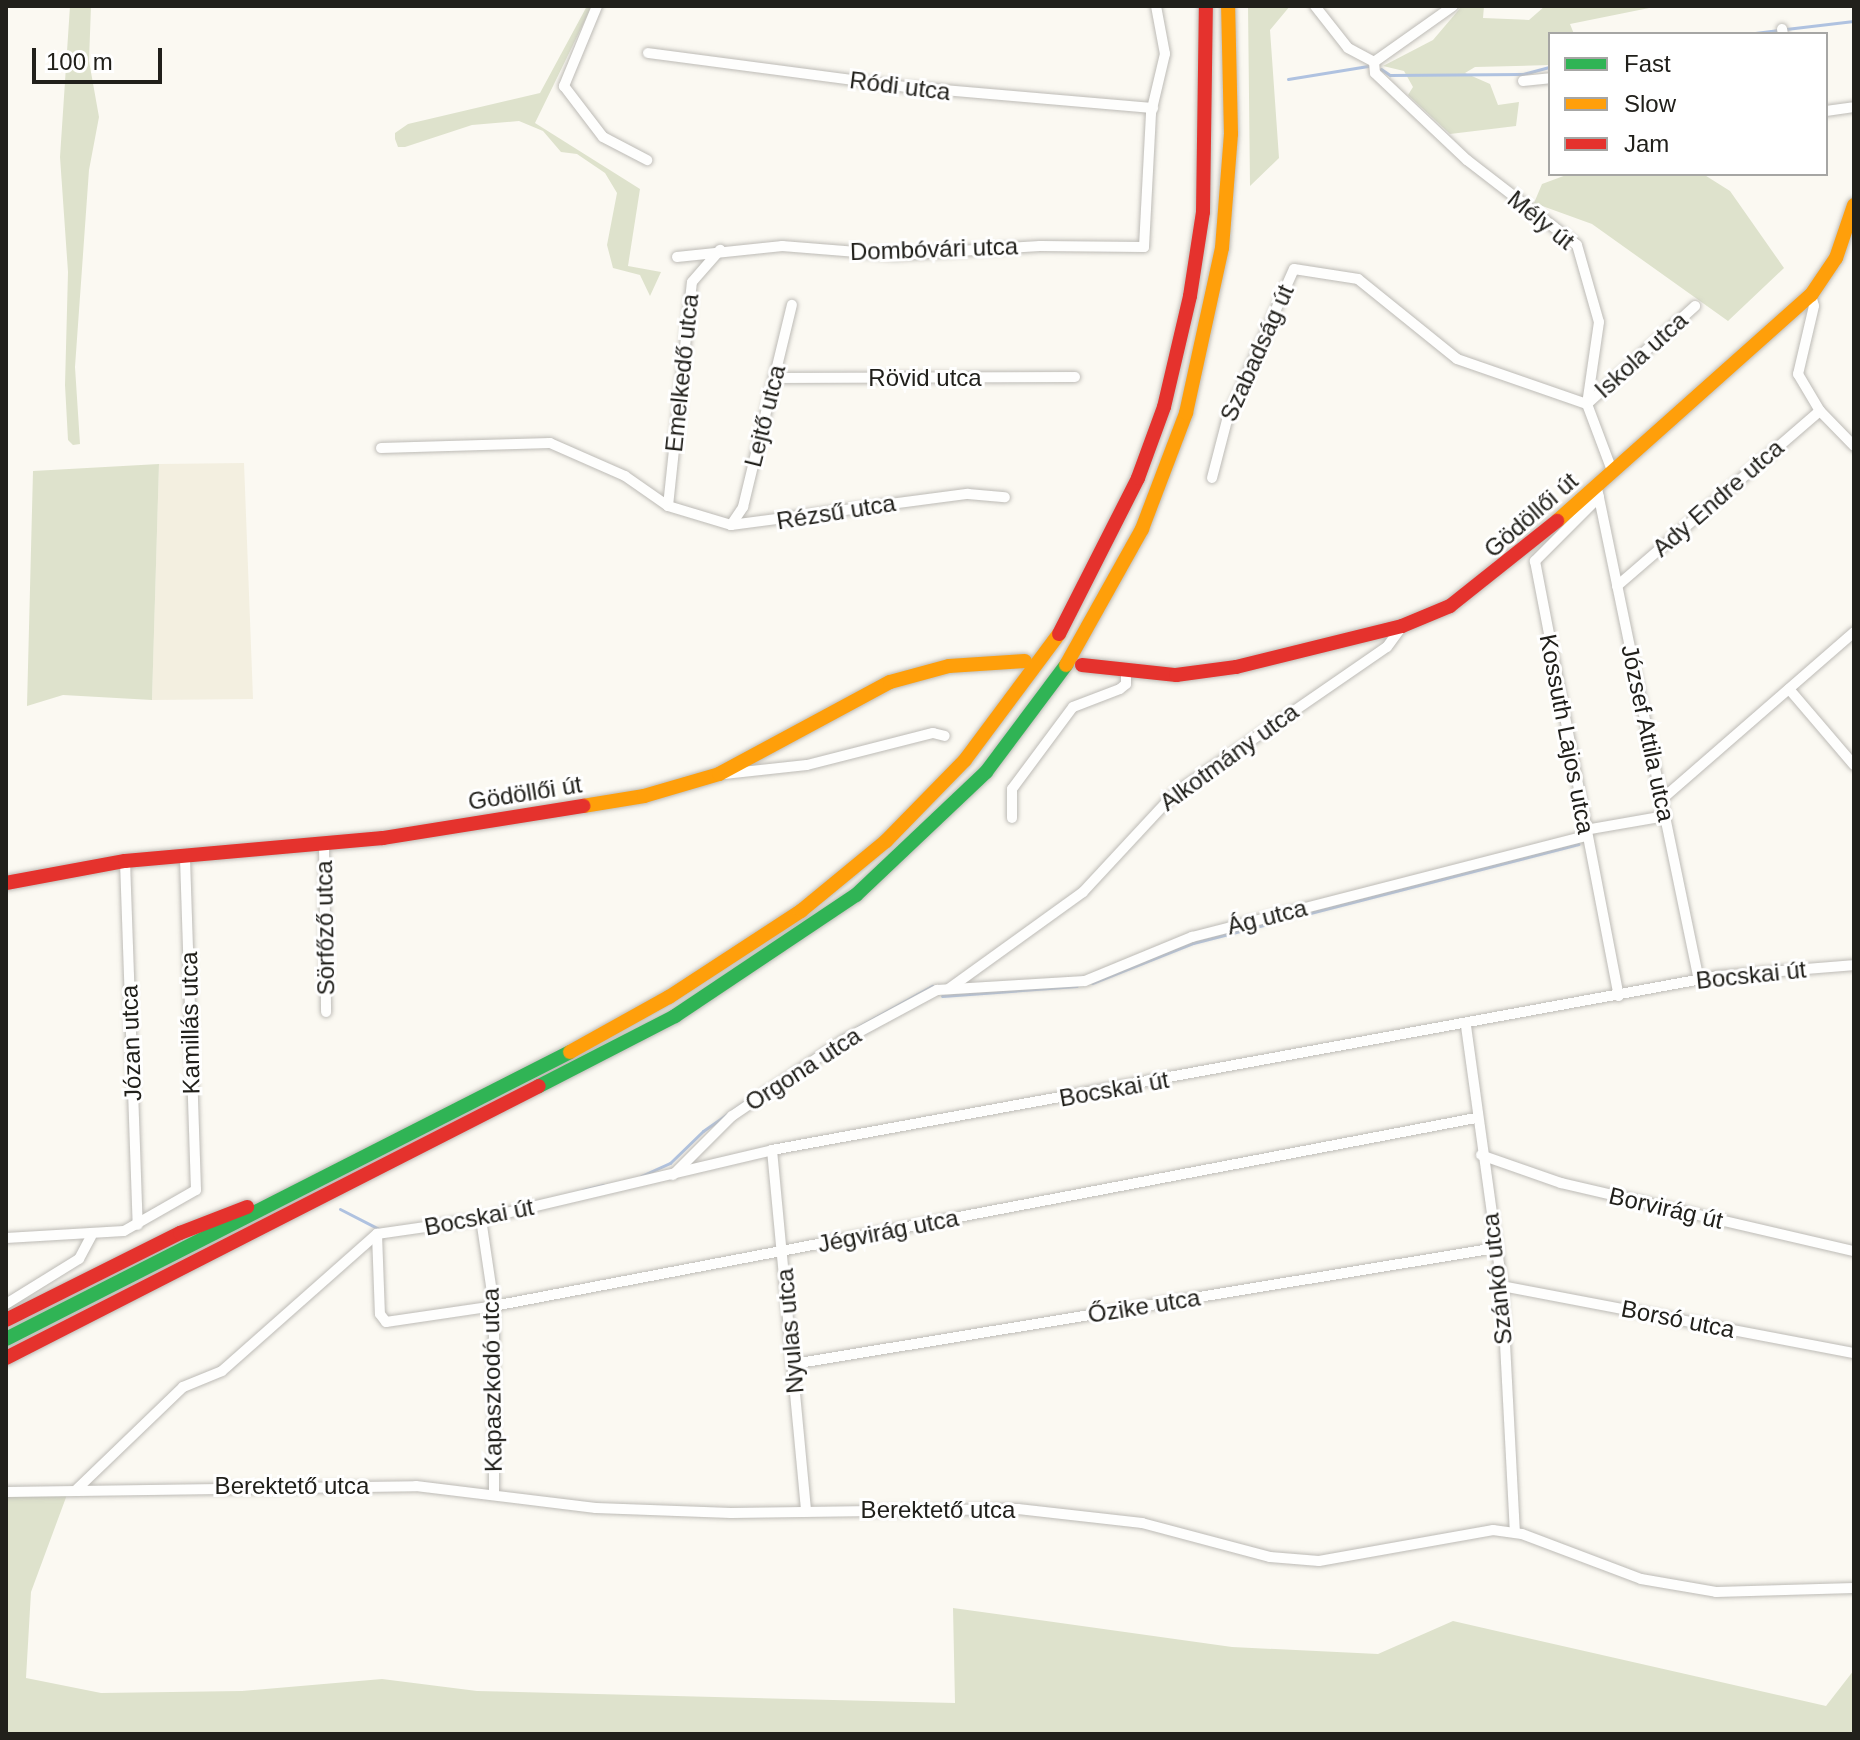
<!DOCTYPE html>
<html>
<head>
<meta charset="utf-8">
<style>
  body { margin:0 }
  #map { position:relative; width:1860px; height:1740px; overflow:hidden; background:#fbf9f2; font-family:Helvetica,sans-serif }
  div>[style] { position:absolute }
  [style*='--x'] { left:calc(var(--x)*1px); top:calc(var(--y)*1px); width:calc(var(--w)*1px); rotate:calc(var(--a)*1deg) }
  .built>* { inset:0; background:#f3efe0 }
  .green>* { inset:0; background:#dee2cc }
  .stream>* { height:3px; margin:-1.5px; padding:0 1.5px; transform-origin:1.5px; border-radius:1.5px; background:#afc2e0 }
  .roads { filter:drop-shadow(0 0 2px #bdbbb6) drop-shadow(0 0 2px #bdbbb6) }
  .street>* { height:10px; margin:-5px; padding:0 5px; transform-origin:5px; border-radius:5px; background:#fefefd }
  .fast>* { height:14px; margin:-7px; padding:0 7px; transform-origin:7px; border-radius:7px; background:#30b455 }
  .slow>* { height:14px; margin:-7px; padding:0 7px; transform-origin:7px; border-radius:7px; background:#ff9f0a }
  .jam>* { height:14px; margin:-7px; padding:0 7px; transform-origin:7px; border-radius:7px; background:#e5322d }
  span { translate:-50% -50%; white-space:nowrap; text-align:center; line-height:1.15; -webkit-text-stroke:6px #fff; paint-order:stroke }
  .street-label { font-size:24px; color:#21201b }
  .frame { position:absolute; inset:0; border:8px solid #21201b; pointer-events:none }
  .legend { position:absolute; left:1548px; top:32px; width:280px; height:144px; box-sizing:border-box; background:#fff; border:2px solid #a6a6a4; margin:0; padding:10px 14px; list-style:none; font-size:24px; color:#21201b }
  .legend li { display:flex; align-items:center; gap:16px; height:40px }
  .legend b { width:40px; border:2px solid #a6a6a4 }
  .scale { position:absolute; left:32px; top:48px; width:130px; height:36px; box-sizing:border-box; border:4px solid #21201b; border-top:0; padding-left:10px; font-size:24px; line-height:28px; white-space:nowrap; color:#21201b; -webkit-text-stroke:6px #fff; paint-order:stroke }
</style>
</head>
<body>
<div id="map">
  <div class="built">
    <i style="clip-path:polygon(244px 463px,253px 699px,152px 700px,159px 464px)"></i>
  </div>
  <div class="green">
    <i style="clip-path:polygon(70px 6px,91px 6px,89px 61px,99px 117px,89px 170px,75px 367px,80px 444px,73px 445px,68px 440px,65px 385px,68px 272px,60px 157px)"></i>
    <i style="clip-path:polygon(587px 6px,592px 6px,535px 123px,640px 189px,628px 266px,661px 272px,650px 296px,640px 275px,613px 268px,607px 245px,617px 193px,605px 173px,577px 154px,561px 152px,543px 131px,519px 121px,472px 125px,405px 147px,398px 147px,395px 139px,395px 133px,408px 124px,540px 93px)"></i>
    <i style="clip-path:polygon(1248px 6px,1290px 6px,1270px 30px,1279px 158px,1250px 186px)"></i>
    <i style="clip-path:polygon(1462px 6px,1484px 6px,1483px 18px,1529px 20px,1545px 6px,1659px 6px,1570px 24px,1574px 34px,1550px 34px,1550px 65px,1475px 67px,1465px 73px,1490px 84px,1498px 105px,1519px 102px,1516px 126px,1450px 134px,1408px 95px,1413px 87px,1404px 71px,1383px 66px,1433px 40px)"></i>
    <i style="clip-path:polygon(1569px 174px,1703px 174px,1730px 191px,1784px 268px,1728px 321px,1592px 224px,1534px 203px,1542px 184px)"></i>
    <i style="clip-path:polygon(159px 464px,152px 700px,63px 695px,27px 706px,33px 471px)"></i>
    <i style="clip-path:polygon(68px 1492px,31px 1592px,26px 1678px,101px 1693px,242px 1691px,382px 1679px,477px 1691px,955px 1703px,953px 1608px,1232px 1647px,1378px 1654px,1453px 1621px,1826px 1706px,1854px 1670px,1854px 1734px,6px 1734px,6px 1495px)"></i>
  </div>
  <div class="stream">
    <i style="--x:1786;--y:29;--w:68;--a:-6.7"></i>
    <i style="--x:1747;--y:34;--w:32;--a:-7"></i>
    <i style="--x:1381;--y:69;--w:11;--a:34"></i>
    <i style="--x:1390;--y:75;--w:133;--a:-0.4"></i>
    <i style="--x:1523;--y:74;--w:28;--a:-15"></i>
    <i style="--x:1288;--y:79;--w:81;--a:-9.2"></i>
    <i style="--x:1092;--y:983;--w:109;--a:-21.6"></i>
    <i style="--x:1193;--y:943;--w:398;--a:-14.4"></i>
    <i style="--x:942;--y:996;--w:135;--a:-4.2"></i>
    <i style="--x:858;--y:1027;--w:85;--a:-29"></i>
    <i style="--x:641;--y:1176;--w:32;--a:-24"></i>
    <i style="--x:670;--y:1163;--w:46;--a:-44.1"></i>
    <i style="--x:703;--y:1131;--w:111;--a:-34.7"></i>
    <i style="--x:583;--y:1190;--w:21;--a:-14"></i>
    <i style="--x:340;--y:1209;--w:44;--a:27.1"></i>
  </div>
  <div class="roads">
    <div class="street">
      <i style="--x:597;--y:6;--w:87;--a:112.4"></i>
      <i style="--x:564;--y:86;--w:64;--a:52.6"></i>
      <i style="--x:603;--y:137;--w:50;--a:27.6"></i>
      <i style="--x:1315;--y:6;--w:53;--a:51.8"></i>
      <i style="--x:1348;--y:48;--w:30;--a:28"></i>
      <i style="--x:1453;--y:6;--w:97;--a:144.7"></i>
      <i style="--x:1374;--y:62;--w:11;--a:85"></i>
      <i style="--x:1375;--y:73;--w:127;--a:43.4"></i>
      <i style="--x:1467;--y:160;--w:139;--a:37.7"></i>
      <i style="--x:1577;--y:245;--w:80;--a:74.1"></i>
      <i style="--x:1599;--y:322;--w:83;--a:98.3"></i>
      <i style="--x:1587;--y:404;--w:74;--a:69.4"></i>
      <i style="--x:1782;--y:29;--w:5;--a:79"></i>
      <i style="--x:648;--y:53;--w:262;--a:7.5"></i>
      <i style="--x:908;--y:87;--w:246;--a:4.9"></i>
      <i style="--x:1523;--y:81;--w:27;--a:-6"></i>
      <i style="--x:1826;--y:111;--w:28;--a:-8"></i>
      <i style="--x:677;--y:257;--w:106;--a:-6"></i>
      <i style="--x:782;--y:246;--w:113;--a:4.6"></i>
      <i style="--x:895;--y:255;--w:145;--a:-3.6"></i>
      <i style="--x:1040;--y:246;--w:104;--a:0.6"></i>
      <i style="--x:1144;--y:247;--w:134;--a:-87"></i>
      <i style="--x:1151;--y:113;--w:61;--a:-76.7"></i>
      <i style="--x:1165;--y:54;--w:49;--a:-100.6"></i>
      <i style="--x:1811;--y:295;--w:11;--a:75"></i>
      <i style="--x:1814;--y:306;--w:70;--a:103.2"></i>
      <i style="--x:1798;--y:374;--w:43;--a:59.3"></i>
      <i style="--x:1820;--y:411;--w:49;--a:45.8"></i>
      <i style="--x:774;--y:378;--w:301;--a:-0.2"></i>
      <i style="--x:381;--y:448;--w:169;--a:-1.7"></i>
      <i style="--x:550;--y:443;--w:82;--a:23.7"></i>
      <i style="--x:625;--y:476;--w:52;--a:34.9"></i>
      <i style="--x:668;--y:506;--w:66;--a:16.8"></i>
      <i style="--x:731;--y:525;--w:239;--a:-7.5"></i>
      <i style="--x:968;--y:494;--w:37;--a:5"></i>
      <i style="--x:1212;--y:478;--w:60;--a:-75.5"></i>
      <i style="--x:1227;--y:420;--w:165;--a:-66.1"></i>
      <i style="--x:1294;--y:269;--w:65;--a:8.9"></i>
      <i style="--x:1358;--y:279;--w:127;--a:38.9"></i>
      <i style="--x:1457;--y:359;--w:138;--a:19.1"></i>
      <i style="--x:1587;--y:404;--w:146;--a:-42.2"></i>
      <i style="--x:1598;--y:493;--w:496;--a:78.3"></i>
      <i style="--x:1599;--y:497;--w:91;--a:135"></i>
      <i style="--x:1535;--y:561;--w:443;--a:79.1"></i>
      <i style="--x:668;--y:506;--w:225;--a:-83.9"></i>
      <i style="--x:692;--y:282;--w:43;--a:-48.8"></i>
      <i style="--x:731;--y:525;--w:22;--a:-56"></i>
      <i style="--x:743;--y:507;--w:208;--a:-76.4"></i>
      <i style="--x:1617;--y:586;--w:268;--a:-40.8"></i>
      <i style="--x:1789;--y:689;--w:100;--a:49.5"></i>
      <i style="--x:724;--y:774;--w:83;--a:-6.2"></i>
      <i style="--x:807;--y:765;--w:130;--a:-14.3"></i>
      <i style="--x:933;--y:733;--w:12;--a:14"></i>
      <i style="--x:1661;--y:800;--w:256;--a:-41"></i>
      <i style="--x:1012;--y:818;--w:29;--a:-90"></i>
      <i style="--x:1012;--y:789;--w:102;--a:-53.4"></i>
      <i style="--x:1073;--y:707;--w:50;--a:-21"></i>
      <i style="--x:1120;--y:689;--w:8;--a:-40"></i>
      <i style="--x:1126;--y:684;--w:11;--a:-90"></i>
      <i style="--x:1585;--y:830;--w:81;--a:-9.9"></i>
      <i style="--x:324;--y:843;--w:169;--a:89.3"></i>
      <i style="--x:125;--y:861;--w:364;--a:88"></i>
      <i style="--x:950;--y:988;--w:164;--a:-35.8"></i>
      <i style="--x:1083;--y:892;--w:135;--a:-47.1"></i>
      <i style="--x:1175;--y:793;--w:257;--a:-34.6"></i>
      <i style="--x:1387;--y:647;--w:26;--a:-54"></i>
      <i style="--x:1466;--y:1026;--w:262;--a:82.1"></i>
      <i style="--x:1502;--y:1286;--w:247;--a:87"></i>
      <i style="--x:772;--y:1150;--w:363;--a:84.6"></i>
      <i style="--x:1481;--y:1155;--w:85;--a:19.3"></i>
      <i style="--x:1561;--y:1183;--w:301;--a:13.1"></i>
      <i style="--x:673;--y:1175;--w:83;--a:-45"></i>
      <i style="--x:732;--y:1116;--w:135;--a:-34.2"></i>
      <i style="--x:844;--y:1040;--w:106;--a:-28.3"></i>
      <i style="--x:937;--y:990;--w:148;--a:-3.5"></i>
      <i style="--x:1085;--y:981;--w:116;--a:-22.4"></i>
      <i style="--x:1192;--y:937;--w:407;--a:-14.4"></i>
      <i style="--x:481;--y:1219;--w:88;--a:81.5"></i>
      <i style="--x:494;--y:1306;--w:188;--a:90"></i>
      <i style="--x:377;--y:1234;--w:105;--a:-8.2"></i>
      <i style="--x:481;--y:1219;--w:299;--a:-13.3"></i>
      <i style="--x:772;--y:1150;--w:962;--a:-10.42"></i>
      <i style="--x:1718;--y:976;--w:136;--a:-4.6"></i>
      <i style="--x:377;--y:1234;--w:80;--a:87.9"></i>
      <i style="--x:380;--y:1314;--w:10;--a:53"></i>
      <i style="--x:386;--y:1322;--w:109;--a:-8.4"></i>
      <i style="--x:494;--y:1306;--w:1000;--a:-10.84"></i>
      <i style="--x:6;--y:1238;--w:118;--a:-3.4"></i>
      <i style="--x:124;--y:1231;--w:83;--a:-29.7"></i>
      <i style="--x:196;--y:1190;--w:335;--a:-91.9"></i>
      <i style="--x:1502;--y:1286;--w:358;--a:10.8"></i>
      <i style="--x:6;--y:1304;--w:86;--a:-31.7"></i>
      <i style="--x:79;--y:1259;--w:26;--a:-62"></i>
      <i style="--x:793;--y:1364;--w:713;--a:-9.37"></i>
      <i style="--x:77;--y:1489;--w:147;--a:-43.9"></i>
      <i style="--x:183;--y:1387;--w:42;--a:-22.3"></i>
      <i style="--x:222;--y:1371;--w:207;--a:-41.5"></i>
      <i style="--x:6;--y:1492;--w:410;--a:-0.8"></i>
      <i style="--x:416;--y:1486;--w:181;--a:7"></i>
      <i style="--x:596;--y:1508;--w:135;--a:2.1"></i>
      <i style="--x:731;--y:1513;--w:287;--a:-0.8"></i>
      <i style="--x:1018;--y:1509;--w:125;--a:6.4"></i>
      <i style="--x:1142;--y:1523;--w:132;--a:14.9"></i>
      <i style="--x:1270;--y:1557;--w:49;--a:4.7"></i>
      <i style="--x:1319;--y:1561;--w:177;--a:-10.1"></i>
      <i style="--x:1493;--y:1530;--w:29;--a:8"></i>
      <i style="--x:1522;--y:1534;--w:127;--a:20.7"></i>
      <i style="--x:1641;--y:1579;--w:76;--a:9.8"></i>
      <i style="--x:1716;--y:1592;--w:138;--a:-1.7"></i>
    </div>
    <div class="fast">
      <i style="--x:539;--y:1086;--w:153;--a:-27.2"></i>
      <i style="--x:675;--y:1016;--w:218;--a:-33.8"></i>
      <i style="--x:856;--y:895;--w:179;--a:-43.4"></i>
      <i style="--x:986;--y:772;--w:134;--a:-53.2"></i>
      <i style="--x:6;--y:1339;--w:633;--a:-26.97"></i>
    </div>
    <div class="slow">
      <i style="--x:1557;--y:521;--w:340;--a:-41.7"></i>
      <i style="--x:1811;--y:295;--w:45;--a:-56"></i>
      <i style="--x:1836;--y:258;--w:56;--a:-71.2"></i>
      <i style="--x:1066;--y:665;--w:156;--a:-60.8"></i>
      <i style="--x:1142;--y:529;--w:124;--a:-69.2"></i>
      <i style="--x:1186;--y:413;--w:169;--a:-77.7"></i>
      <i style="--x:1222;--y:248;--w:114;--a:-85.5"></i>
      <i style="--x:1231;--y:134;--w:128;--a:-91.3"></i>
      <i style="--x:583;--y:806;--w:62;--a:-9.3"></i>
      <i style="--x:644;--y:796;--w:78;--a:-16.3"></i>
      <i style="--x:719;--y:774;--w:194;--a:-28.3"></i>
      <i style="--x:890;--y:682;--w:61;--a:-15.2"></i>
      <i style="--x:949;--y:666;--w:76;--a:-3.8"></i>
      <i style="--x:570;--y:1052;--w:113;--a:-29.1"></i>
      <i style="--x:669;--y:997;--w:158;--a:-33.1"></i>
      <i style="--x:801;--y:911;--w:110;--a:-39.5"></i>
      <i style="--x:886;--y:841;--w:113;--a:-45.7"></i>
      <i style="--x:965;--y:760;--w:157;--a:-53.3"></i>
    </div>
    <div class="jam">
      <i style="--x:1059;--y:634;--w:175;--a:-63.1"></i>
      <i style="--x:1138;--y:478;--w:76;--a:-69.9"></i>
      <i style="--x:1164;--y:407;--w:114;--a:-76.8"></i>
      <i style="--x:1190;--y:296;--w:85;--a:-81.2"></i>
      <i style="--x:1203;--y:212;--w:206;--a:-89.2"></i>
      <i style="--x:1082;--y:665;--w:95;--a:6.1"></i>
      <i style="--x:1176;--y:675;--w:61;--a:-7.6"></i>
      <i style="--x:1236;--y:667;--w:171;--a:-13.9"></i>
      <i style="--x:1402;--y:626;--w:52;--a:-22.6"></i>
      <i style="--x:1450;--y:606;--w:137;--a:-38.5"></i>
      <i style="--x:6;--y:883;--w:121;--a:-10.5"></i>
      <i style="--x:125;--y:861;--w:259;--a:-5.1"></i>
      <i style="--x:383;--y:838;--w:203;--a:-9.1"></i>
      <i style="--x:6;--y:1320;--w:195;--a:-26.6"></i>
      <i style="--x:180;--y:1233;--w:72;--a:-21.2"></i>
      <i style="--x:6;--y:1358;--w:598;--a:-27.04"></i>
    </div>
  </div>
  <div class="street-label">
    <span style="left:900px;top:86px;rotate:7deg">Ródi utca</span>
    <span style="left:1541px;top:220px;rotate:39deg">Mély út</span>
    <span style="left:934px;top:249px;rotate:-2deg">Dombóvári utca</span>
    <span style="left:1257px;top:353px;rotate:-66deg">Szabadság út</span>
    <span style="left:1641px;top:355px;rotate:-42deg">Iskola utca</span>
    <span style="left:682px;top:373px;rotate:-84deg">Emelkedő utca</span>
    <span style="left:925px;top:378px">Rövid utca</span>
    <span style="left:765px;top:416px;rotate:-76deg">Lejtő utca</span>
    <span style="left:1718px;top:498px;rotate:-41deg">Ady Endre utca</span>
    <span style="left:836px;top:512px;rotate:-9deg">Rézsű utca</span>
    <span style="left:1531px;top:515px;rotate:-41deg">Gödöllői út</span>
    <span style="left:1648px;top:733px;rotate:78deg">József Attila utca</span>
    <span style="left:1567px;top:734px;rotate:79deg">Kossuth Lajos utca</span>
    <span style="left:1229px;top:757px;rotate:-36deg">Alkotmány utca</span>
    <span style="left:525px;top:793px;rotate:-9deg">Gödöllői út</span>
    <span style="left:1267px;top:917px;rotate:-14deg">Ág utca</span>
    <span style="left:325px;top:928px;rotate:-91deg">Sörfőző utca</span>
    <span style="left:1751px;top:975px;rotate:-6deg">Bocskai út</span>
    <span style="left:190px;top:1023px;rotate:-91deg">Kamillás utca</span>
    <span style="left:131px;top:1043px;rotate:-92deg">Józan utca</span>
    <span style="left:803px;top:1069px;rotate:-33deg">Orgona utca</span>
    <span style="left:1114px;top:1089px;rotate:-10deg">Bocskai út</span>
    <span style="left:1666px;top:1208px;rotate:13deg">Borvirág út</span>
    <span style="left:479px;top:1217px;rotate:-11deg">Bocskai út</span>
    <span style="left:888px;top:1231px;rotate:-11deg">Jégvirág utca</span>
    <span style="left:1497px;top:1279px;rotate:-96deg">Szánkó utca</span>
    <span style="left:1144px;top:1306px;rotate:-9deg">Őzike utca</span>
    <span style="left:1678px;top:1319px;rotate:11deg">Borsó utca</span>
    <span style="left:790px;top:1331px;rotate:-95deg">Nyulas utca</span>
    <span style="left:492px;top:1380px;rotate:-91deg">Kapaszkodó utca</span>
    <span style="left:292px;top:1486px">Berektető utca</span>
    <span style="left:938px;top:1510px">Berektető utca</span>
  </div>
  <div class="frame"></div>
  <ul class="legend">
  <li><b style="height:10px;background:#30b455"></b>Fast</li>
  <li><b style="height:10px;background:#ff9f0a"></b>Slow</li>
  <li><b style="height:10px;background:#e5322d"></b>Jam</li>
  </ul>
  <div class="scale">100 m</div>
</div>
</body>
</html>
